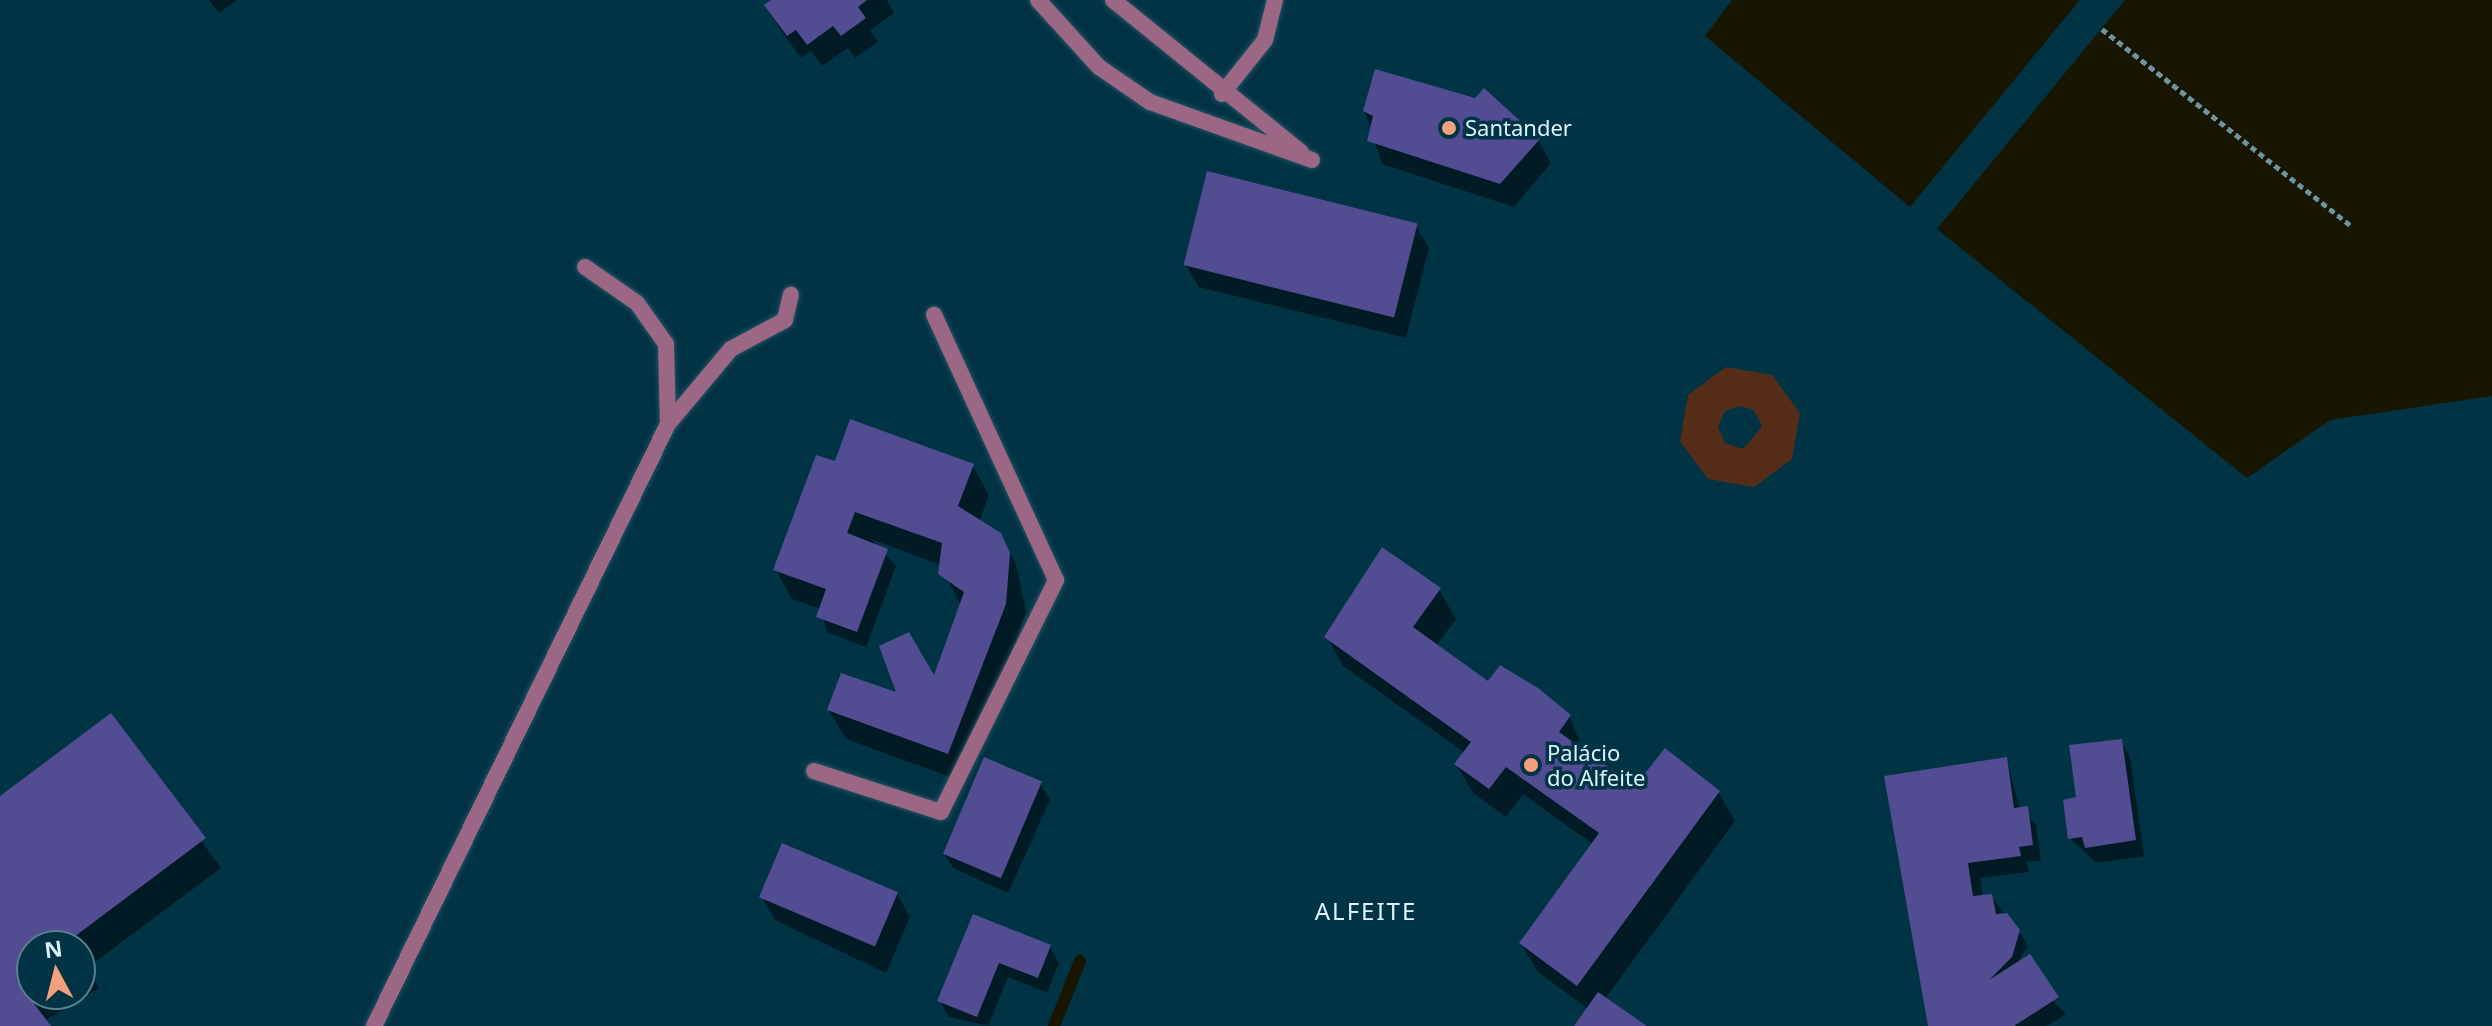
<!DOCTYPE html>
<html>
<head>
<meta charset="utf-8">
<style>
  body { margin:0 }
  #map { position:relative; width:2492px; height:1026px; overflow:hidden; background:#034; font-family:"Noto Sans",sans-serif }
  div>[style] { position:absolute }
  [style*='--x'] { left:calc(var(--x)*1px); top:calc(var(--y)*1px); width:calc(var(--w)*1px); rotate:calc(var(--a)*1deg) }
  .green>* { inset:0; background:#562d19 }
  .water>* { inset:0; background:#181600 }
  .pier>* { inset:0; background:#034 }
  .shadow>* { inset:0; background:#0007 }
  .stream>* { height:12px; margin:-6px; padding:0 6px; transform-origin:6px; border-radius:6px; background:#181600 }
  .building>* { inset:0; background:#524c93; transform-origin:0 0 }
  .path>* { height:5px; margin-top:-2.5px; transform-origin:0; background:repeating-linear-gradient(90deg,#6d93a0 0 6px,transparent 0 10px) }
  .roads { filter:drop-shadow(0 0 2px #235262) drop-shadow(0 0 2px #235262) }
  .lane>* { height:16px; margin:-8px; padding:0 8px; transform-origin:8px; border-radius:8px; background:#9b6784 }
  .dots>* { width:22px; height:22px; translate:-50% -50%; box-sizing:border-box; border:4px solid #034; border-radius:50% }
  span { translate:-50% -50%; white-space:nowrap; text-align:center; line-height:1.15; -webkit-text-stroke:7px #034; paint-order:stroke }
  .poi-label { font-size:22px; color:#dbf4fe }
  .left { translate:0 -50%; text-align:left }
  .neighbourhood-label { font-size:24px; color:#dbf4fe; letter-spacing:2px }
  .north { position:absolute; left:16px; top:930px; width:80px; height:80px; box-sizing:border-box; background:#034; border:2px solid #58808e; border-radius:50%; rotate:353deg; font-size:22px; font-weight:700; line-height:32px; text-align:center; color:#dbf4fe }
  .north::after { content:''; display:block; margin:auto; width:28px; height:36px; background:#f1a17d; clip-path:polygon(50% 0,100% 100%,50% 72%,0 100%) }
</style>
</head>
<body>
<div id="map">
  <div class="green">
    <i style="clip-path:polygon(evenodd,1726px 367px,1772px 375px,1800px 413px,1792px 459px,1754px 487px,1708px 479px,1680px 441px,1688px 395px,1726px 367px,1740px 406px,1754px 410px,1762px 427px,1743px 449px,1725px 443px,1718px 427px,1725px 411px,1740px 406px)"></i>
  </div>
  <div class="water">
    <i style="clip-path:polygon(1732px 0,2080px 0,1910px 207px,1705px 36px)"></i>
    <i style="clip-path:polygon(2125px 0,2492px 0,2492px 396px,2330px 420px,2247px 478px,1937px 229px)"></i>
  </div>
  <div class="pier">
    <i style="clip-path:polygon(2080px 0,2084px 0,1910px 207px)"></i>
    <i style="clip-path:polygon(2120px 0,2125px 0,1934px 226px,2099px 26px)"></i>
  </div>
  <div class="shadow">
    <i style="clip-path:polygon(209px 0,237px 0,219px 13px)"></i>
    <i style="clip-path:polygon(774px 0,887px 0,894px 13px,870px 30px,878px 42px,855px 58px,848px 48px,822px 66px,811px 51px,801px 58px,780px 29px,766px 6px)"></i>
    <i style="clip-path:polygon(1365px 111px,1538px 140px,1551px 163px,1514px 207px,1382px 164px)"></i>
    <i style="clip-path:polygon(1415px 225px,1429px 248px,1406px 338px,1199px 287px,1185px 264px)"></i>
    <i style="clip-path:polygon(836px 464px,972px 465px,989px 495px,979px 522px,999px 534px,1016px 564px,1026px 613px,964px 782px,846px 739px,829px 710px,899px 696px,934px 679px,961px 606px,941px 565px,871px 539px,896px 566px,866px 647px,827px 632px,821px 609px,792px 599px,776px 570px)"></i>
    <i style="clip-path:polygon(1439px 590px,1456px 619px,1436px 646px,1488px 684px,1570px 717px,1583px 751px,1636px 789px,1718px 792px,1735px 821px,1605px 999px,1644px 1026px,1576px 1026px,1588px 1009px,1538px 972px,1521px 943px,1594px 845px,1523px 794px,1506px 817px,1473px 793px,1456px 764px,1465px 753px,1343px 666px,1327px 637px)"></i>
    <i style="clip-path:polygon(evenodd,110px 716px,221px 868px,87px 968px,99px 988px,44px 1021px,48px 1026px,0 1026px,0 798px,110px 716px,32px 946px,80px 946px,80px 994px,32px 994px,32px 946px)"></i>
    <i style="clip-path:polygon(2121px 741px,2130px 757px,2144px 856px,2096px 863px,2070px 838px,2078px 798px)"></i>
    <i style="clip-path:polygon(2006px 759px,2020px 809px,2036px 824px,2041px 861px,2026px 862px,2029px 872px,1980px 878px,1983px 897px,1991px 896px,2023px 937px,2027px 947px,2016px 965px,2066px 1014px,2047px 1026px,1930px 1026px,1886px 778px)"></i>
    <i style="clip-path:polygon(1040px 784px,1050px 800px,1008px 893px,953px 868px,944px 853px)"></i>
    <i style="clip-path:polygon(897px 894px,910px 917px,886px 973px,775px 920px,762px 897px)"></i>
    <i style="clip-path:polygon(974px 916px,1050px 947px,1059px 963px,1047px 993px,1008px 977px,988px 1026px,949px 1017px,940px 1001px)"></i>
  </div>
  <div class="stream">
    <i style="--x:1054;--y:1026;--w:70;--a:-68.2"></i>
  </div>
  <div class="building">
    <i style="clip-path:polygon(771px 0,867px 0,858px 7px,866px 18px,841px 36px,833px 26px,807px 45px,796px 30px,787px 36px,764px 5px)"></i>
    <i style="clip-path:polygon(1375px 69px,1475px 98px,1484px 88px,1540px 139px,1500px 184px,1367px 141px,1373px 116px,1363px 111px)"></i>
    <i style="left:1207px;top:171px;width:217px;height:97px;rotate:14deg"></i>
    <i style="clip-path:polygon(850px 419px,974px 464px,958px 506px,1001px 533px,1010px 553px,1006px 604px,948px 754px,827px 710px,841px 673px,896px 692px,879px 646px,909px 632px,934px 675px,964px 592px,938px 574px,942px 543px,855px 512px,847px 533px,888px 549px,857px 632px,816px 617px,826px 589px,773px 570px,816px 455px,835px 461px)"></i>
    <i style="clip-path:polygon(1382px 547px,1441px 588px,1413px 627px,1488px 681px,1500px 665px,1538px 688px,1571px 715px,1559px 732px,1635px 786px,1665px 748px,1720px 791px,1577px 986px,1519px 943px,1599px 833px,1506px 767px,1489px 789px,1454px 764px,1471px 742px,1324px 637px)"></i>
    <i style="clip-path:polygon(111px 713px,206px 838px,70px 940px,75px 946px,32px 946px,26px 993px,51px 1026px,0 1026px,0 796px)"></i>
    <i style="clip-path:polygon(2122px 739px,2136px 840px,2085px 848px,2082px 837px,2068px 839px,2063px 800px,2076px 797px,2069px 745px)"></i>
    <i style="left:984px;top:757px;width:63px;height:105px;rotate:23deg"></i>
    <i style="clip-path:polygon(2007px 757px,2014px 808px,2028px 806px,2033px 845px,2019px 847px,2021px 856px,1968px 863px,1973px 896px,1992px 894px,1996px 914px,2007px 913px,2020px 930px,2012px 957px,1989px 980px,2030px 954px,2059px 997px,2014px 1026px,1928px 1026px,1884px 776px)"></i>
    <i style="left:782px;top:843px;width:126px;height:59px;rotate:23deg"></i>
    <i style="clip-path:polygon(973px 914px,1051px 945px,1038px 978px,999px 963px,977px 1017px,937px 1001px)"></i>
    <i style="clip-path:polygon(1598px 992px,1647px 1026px,1574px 1026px)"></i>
  </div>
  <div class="path">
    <i style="--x:2102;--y:29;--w:316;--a:38.3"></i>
  </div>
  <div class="roads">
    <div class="lane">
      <i style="--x:1038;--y:0;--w:91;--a:47.7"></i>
      <i style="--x:1099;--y:67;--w:62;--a:34.5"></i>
      <i style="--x:1150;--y:102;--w:172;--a:19.7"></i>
      <i style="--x:1113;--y:0;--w:242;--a:39"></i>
      <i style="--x:1222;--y:94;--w:69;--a:-51.5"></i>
      <i style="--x:1265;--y:40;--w:41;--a:-76"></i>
      <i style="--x:585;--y:267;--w:63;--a:34.7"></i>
      <i style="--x:637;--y:303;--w:50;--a:54.7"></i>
      <i style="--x:666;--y:344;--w:80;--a:88.6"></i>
      <i style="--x:814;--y:771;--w:133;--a:17.9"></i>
      <i style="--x:941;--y:812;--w:259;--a:-63.6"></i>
      <i style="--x:1056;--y:580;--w:292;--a:-114.7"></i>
      <i style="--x:374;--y:1026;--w:670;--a:-63.97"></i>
      <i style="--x:668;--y:424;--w:98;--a:-50"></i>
      <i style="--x:731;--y:349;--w:61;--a:-28.2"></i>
      <i style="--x:785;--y:320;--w:26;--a:-77"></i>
    </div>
  </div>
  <div class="dots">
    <i style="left:1449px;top:128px;background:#f1a17d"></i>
    <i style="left:1531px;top:765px;background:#f1a17d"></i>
  </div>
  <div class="poi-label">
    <span class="left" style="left:1465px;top:128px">Santander</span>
    <span class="left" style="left:1547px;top:765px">Palácio<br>do Alfeite</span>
  </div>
  <div class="neighbourhood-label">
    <span style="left:1366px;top:911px">ALFEITE</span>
  </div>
  <div class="north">N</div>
</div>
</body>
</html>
